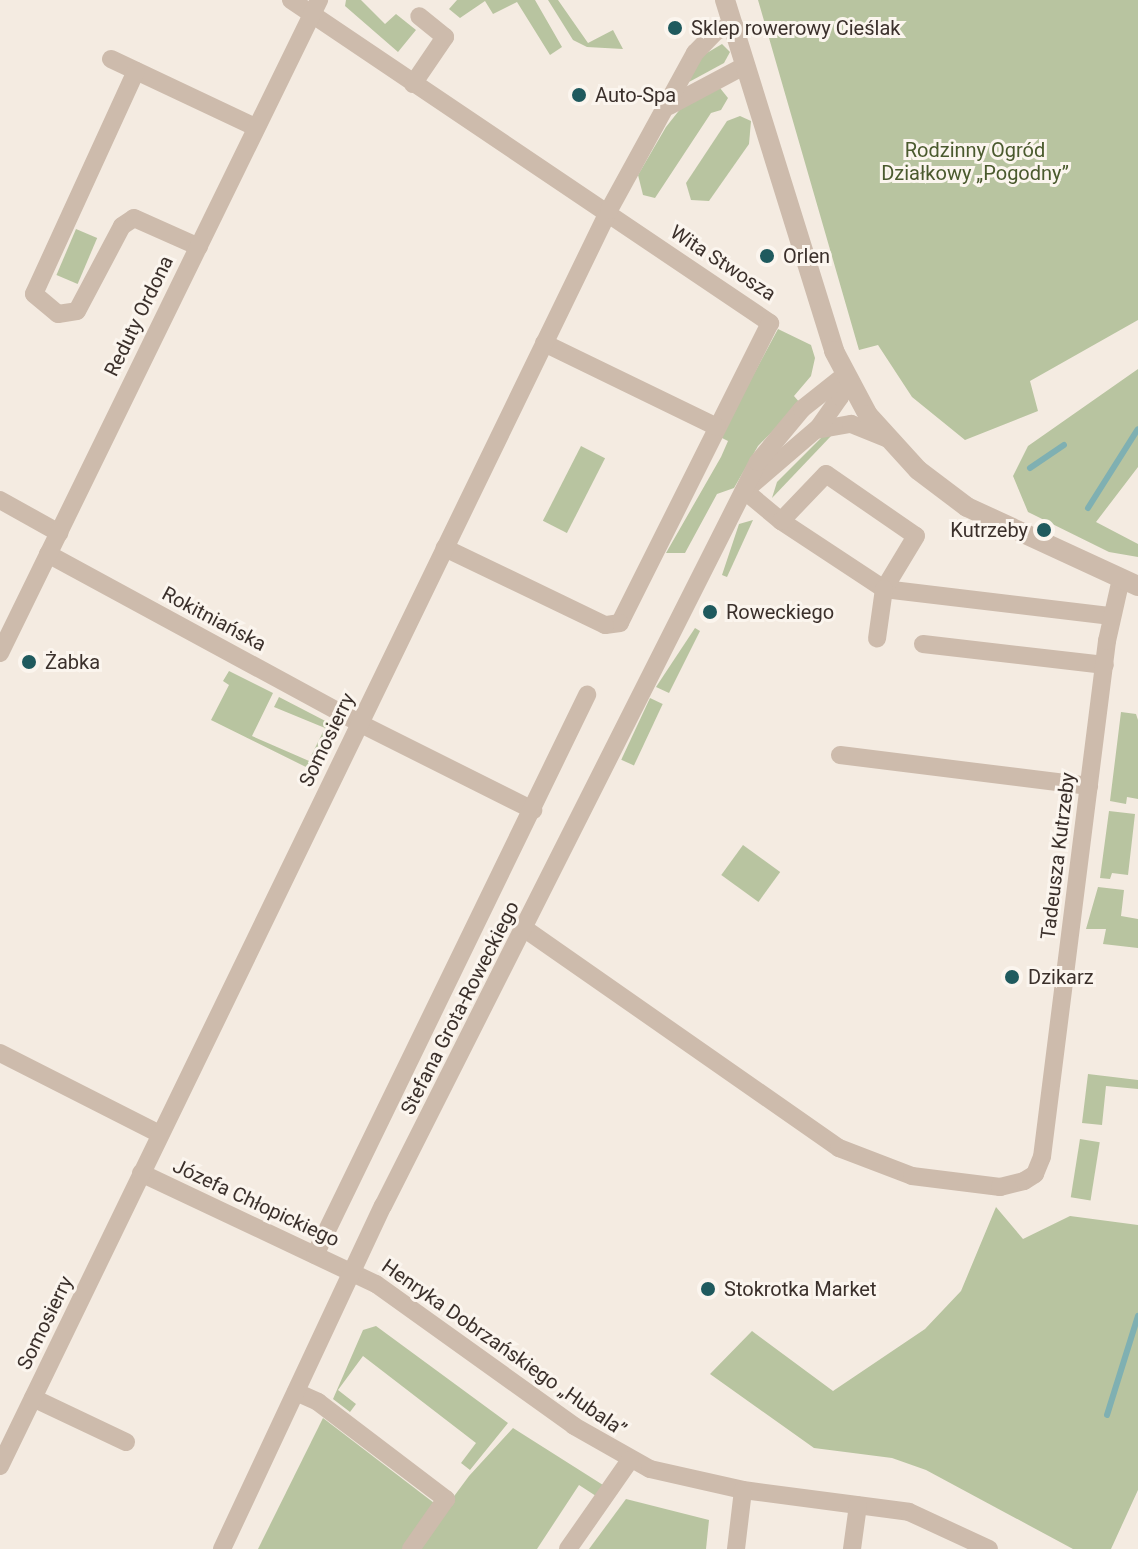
<!DOCTYPE html>
<html>
<head>
<meta charset="utf-8">
<style>
  body { margin:0 }
  #map { position:relative; width:1138px; height:1549px; overflow:hidden; background:#f4ebe1; font-family:Roboto,sans-serif }
  div>[style] { position:absolute }
  [style*='--x'] { left:calc(var(--x)*1px); top:calc(var(--y)*1px); width:calc(var(--w)*1px); rotate:calc(var(--a)*1deg) }
  .green>* { inset:0; background:#b8c4a0; transform-origin:0 0 }
  .stream>* { height:6px; margin:-3px; padding:0 3px; transform-origin:3px; border-radius:3px; background:#7fb0b2 }
  .minor>* { height:18px; margin:-9px; padding:0 9px; transform-origin:9px; border-radius:9px; background:#cdbbac }
  .tertiary>* { height:20px; margin:-10px; padding:0 10px; transform-origin:10px; border-radius:10px; background:#cdbbac }
  .dots>* { width:22px; height:22px; translate:-50% -50%; box-sizing:border-box; border:4px solid #fbf5ee; border-radius:50% }
  span { translate:-50% -50%; white-space:nowrap; text-align:center; line-height:1.15; -webkit-text-stroke:6px #fbf5ee; paint-order:stroke }
  .poi-label { font-size:20px; color:#3b302b }
  .left { translate:0 -50%; text-align:left }
  .right { translate:-100% -50%; text-align:right }
  .park-label { font-size:20px; color:#4a5a2e }
  .street-label { font-size:20px; color:#3b302b }
</style>
</head>
<body>
<div id="map">
  <div class="green">
    <i style="clip-path:polygon(346px 0,361px 0,385px 24px,396px 14px,416px 30px,398px 52px,345px 6px)"></i>
    <i style="clip-path:polygon(457px 0,535px 0,562px 47px,550px 55px,517px 2px,493px 14px,485px 1px,460px 18px,449px 9px)"></i>
    <i style="clip-path:polygon(548px 0,558px 0,588px 43px,613px 30px,623px 49px,587px 47px,573px 40px)"></i>
    <i style="clip-path:polygon(758px 0,1138px 0,1138px 320px,1030px 381px,1038px 411px,965px 440px,912px 397px,878px 345px,859px 350px)"></i>
    <i style="clip-path:polygon(722px 44px,730px 52px,724px 63px,689px 82px,700px 57px)"></i>
    <i style="clip-path:polygon(720px 88px,728px 98px,721px 110px,711px 113px,655px 198px,643px 195px,638px 175px,666px 127px,681px 108px)"></i>
    <i style="clip-path:polygon(740px 116px,751px 121px,749px 144px,709px 201px,691px 200px,686px 183px,727px 121px)"></i>
    <i style="left:76px;top:229px;width:23px;height:50px;rotate:23deg"></i>
    <i style="clip-path:polygon(778px 329px,811px 345px,815px 358px,811px 376px,794px 396px,800px 403px,758px 446px,734px 488px,717px 494px,685px 553px,666px 553px,721px 457px,728px 441px,720px 437px)"></i>
    <i style="clip-path:polygon(1138px 369px,1138px 467px,1096px 522px,1138px 544px,1138px 557px,1109px 552px,1028px 512px,1013px 476px,1028px 446px)"></i>
    <i style="clip-path:polygon(824px 435px,831px 436px,772px 498px,777px 482px)"></i>
    <i style="left:581px;top:446px;width:27px;height:84px;rotate:27deg"></i>
    <i style="clip-path:polygon(753px 520px,727px 577px,722px 575px,739px 524px)"></i>
    <i style="clip-path:polygon(695px 628px,700px 631px,669px 693px,656px 687px)"></i>
    <i style="clip-path:polygon(229px 671px,273px 693px,252px 736px,316px 764px,312px 770px,211px 720px,229px 685px,223px 681px)"></i>
    <i style="clip-path:polygon(279px 697px,335px 726px,318px 760px,311px 756px,325px 728px,274px 707px)"></i>
    <i style="left:650px;top:698px;width:14px;height:68px;rotate:25deg"></i>
    <i style="clip-path:polygon(1121px 712px,1136px 714px,1138px 720px,1138px 799px,1127px 797px,1126px 804px,1110px 801px)"></i>
    <i style="clip-path:polygon(1109px 811px,1135px 814px,1128px 875px,1112px 873px,1110px 879px,1100px 878px)"></i>
    <i style="left:743px;top:845px;width:46px;height:37px;rotate:36deg"></i>
    <i style="clip-path:polygon(1098px 887px,1124px 890px,1121px 916px,1138px 919px,1138px 948px,1103px 944px,1106px 929px,1086px 929px)"></i>
    <i style="clip-path:polygon(1088px 1074px,1138px 1080px,1138px 1089px,1106px 1086px,1102px 1125px,1082px 1123px)"></i>
    <i style="left:1080px;top:1139px;width:20px;height:59px;rotate:9deg"></i>
    <i style="clip-path:polygon(996px 1207px,1023px 1239px,1070px 1216px,1138px 1225px,1138px 1490px,1111px 1549px,1073px 1549px,926px 1470px,892px 1458px,814px 1448px,710px 1374px,752px 1331px,833px 1391px,925px 1329px,961px 1291px)"></i>
    <i style="clip-path:polygon(376px 1326px,508px 1423px,470px 1470px,461px 1463px,476px 1443px,363px 1356px,338px 1390px,356px 1404px,350px 1412px,333px 1399px,363px 1330px)"></i>
    <i style="clip-path:polygon(323px 1418px,438px 1506px,405px 1549px,258px 1549px)"></i>
    <i style="clip-path:polygon(513px 1428px,603px 1485px,596px 1496px,579px 1485px,537px 1549px,415px 1549px,469px 1476px)"></i>
    <i style="clip-path:polygon(626px 1499px,709px 1520px,706px 1549px,589px 1549px)"></i>
  </div>
  <div class="stream">
    <i style="--x:1030;--y:468;--w:41;--a:-34.1"></i>
    <i style="--x:1088;--y:508;--w:93;--a:-57.7"></i>
    <i style="--x:1107;--y:1415;--w:104;--a:-72.6"></i>
  </div>
  <div class="minor">
    <i style="--x:291;--y:0;--w:578;--a:33.99"></i>
    <i style="--x:770;--y:323;--w:335;--a:116.6"></i>
    <i style="--x:620;--y:623;--w:15;--a:172"></i>
    <i style="--x:605;--y:625;--w:178;--a:-154.3"></i>
    <i style="--x:111;--y:59;--w:159;--a:25.3"></i>
    <i style="--x:136;--y:71;--w:245;--a:114.6"></i>
    <i style="--x:34;--y:294;--w:31;--a:40"></i>
    <i style="--x:58;--y:314;--w:19;--a:-9"></i>
    <i style="--x:77;--y:311;--w:96;--a:-62.1"></i>
    <i style="--x:122;--y:226;--w:14;--a:-34"></i>
    <i style="--x:134;--y:218;--w:71;--a:24"></i>
    <i style="--x:413;--y:84;--w:57;--a:-55.8"></i>
    <i style="--x:445;--y:37;--w:33;--a:-141"></i>
    <i style="--x:669;--y:106;--w:87;--a:-28"></i>
    <i style="--x:544;--y:343;--w:192;--a:25.9"></i>
    <i style="--x:816;--y:430;--w:36;--a:-10"></i>
    <i style="--x:851;--y:424;--w:38;--a:22"></i>
    <i style="--x:748;--y:488;--w:94;--a:-40.7"></i>
    <i style="--x:819;--y:427;--w:37;--a:-55"></i>
    <i style="--x:840;--y:397;--w:23;--a:-77"></i>
    <i style="--x:745;--y:491;--w:47;--a:39.8"></i>
    <i style="--x:781;--y:521;--w:123;--a:33.4"></i>
    <i style="--x:884;--y:589;--w:229;--a:6.8"></i>
    <i style="--x:0;--y:500;--w:68;--a:29.2"></i>
    <i style="--x:781;--y:521;--w:65;--a:-46.2"></i>
    <i style="--x:826;--y:474;--w:109;--a:34.6"></i>
    <i style="--x:916;--y:536;--w:62;--a:121.1"></i>
    <i style="--x:884;--y:589;--w:50;--a:98"></i>
    <i style="--x:48;--y:554;--w:354;--a:28.5"></i>
    <i style="--x:359;--y:723;--w:195;--a:26.6"></i>
    <i style="--x:923;--y:644;--w:183;--a:6.6"></i>
    <i style="--x:0;--y:653;--w:727;--a:-63.96"></i>
    <i style="--x:840;--y:755;--w:251;--a:7.1"></i>
    <i style="--x:525;--y:929;--w:383;--a:34.9"></i>
    <i style="--x:839;--y:1148;--w:78;--a:21"></i>
    <i style="--x:912;--y:1176;--w:89;--a:7.1"></i>
    <i style="--x:1000;--y:1187;--w:25;--a:-14"></i>
    <i style="--x:1024;--y:1181;--w:13;--a:-32"></i>
    <i style="--x:1035;--y:1174;--w:18;--a:-68"></i>
    <i style="--x:1042;--y:1157;--w:520;--a:-82.82"></i>
    <i style="--x:1107;--y:641;--w:64;--a:-77.3"></i>
    <i style="--x:0;--y:1053;--w:179;--a:26.9"></i>
    <i style="--x:141;--y:1173;--w:260;--a:25.3"></i>
    <i style="--x:376;--y:1284;--w:244;--a:35.6"></i>
    <i style="--x:574;--y:1426;--w:87;--a:29.5"></i>
    <i style="--x:650;--y:1469;--w:95;--a:12.7"></i>
    <i style="--x:743;--y:1490;--w:167;--a:7.5"></i>
    <i style="--x:909;--y:1512;--w:88;--a:24.8"></i>
    <i style="--x:315;--y:1255;--w:623;--a:-64.09"></i>
    <i style="--x:296;--y:1392;--w:24;--a:24"></i>
    <i style="--x:318;--y:1402;--w:161;--a:37.2"></i>
    <i style="--x:446;--y:1499;--w:61;--a:125"></i>
    <i style="--x:33;--y:1398;--w:103;--a:25.3"></i>
    <i style="--x:0;--y:1466;--w:1396;--a:-64.13"></i>
    <i style="--x:609;--y:210;--w:179;--a:-61.3"></i>
    <i style="--x:695;--y:53;--w:30;--a:-46"></i>
    <i style="--x:716;--y:31;--w:19;--a:-18"></i>
    <i style="--x:222;--y:1549;--w:379;--a:-64.9"></i>
    <i style="--x:383;--y:1206;--w:833;--a:-63.25"></i>
    <i style="--x:758;--y:462;--w:69;--a:-50.3"></i>
    <i style="--x:802;--y:409;--w:55;--a:-38.3"></i>
    <i style="--x:568;--y:1549;--w:108;--a:-55.1"></i>
    <i style="--x:736;--y:1549;--w:59;--a:-83.2"></i>
    <i style="--x:852;--y:1549;--w:44;--a:-82.2"></i>
  </div>
  <div class="tertiary">
    <i style="--x:725;--y:0;--w:368;--a:72.7"></i>
    <i style="--x:834;--y:351;--w:72;--a:62"></i>
    <i style="--x:868;--y:415;--w:74;--a:47.7"></i>
    <i style="--x:918;--y:470;--w:61;--a:37.1"></i>
    <i style="--x:967;--y:507;--w:188;--a:24.8"></i>
  </div>
  <div class="dots">
    <i style="left:675px;top:28px;background:#1f5a5e"></i>
    <i style="left:579px;top:95px;background:#1f5a5e"></i>
    <i style="left:767px;top:256px;background:#1f5a5e"></i>
    <i style="left:1044px;top:530px;background:#1f5a5e"></i>
    <i style="left:710px;top:612px;background:#1f5a5e"></i>
    <i style="left:29px;top:662px;background:#1f5a5e"></i>
    <i style="left:1012px;top:977px;background:#1f5a5e"></i>
    <i style="left:708px;top:1289px;background:#1f5a5e"></i>
  </div>
  <div class="poi-label">
    <span class="left" style="left:691px;top:28px">Sklep rowerowy Cieślak</span>
    <span class="left" style="left:595px;top:95px">Auto-Spa</span>
    <span class="left" style="left:783px;top:256px">Orlen</span>
    <span class="right" style="left:1028px;top:530px">Kutrzeby</span>
    <span class="left" style="left:726px;top:612px">Roweckiego</span>
    <span class="left" style="left:45px;top:662px">Żabka</span>
    <span class="left" style="left:1028px;top:977px">Dzikarz</span>
    <span class="left" style="left:724px;top:1289px">Stokrotka Market</span>
  </div>
  <div class="park-label">
    <span style="left:975px;top:162px">Rodzinny Ogród<br>Działkowy „Pogodny”</span>
  </div>
  <div class="street-label">
    <span style="left:723px;top:263px;rotate:33deg">Wita Stwosza</span>
    <span style="left:139px;top:316px;rotate:-64deg">Reduty Ordona</span>
    <span style="left:214px;top:619px;rotate:28deg">Rokitniańska</span>
    <span style="left:327px;top:740px;rotate:-64deg">Somosierry</span>
    <span style="left:1058px;top:856px;rotate:-83deg">Tadeusza Kutrzeby</span>
    <span style="left:460px;top:1008px;rotate:-63deg">Stefana Grota-Roweckiego</span>
    <span style="left:256px;top:1203px;rotate:25deg">Józefa Chłopickiego</span>
    <span style="left:45px;top:1323px;rotate:-64deg">Somosierry</span>
    <span style="left:504px;top:1348px;rotate:35deg">Henryka Dobrzańskiego „Hubala”</span>
  </div>
</div>
</body>
</html>
